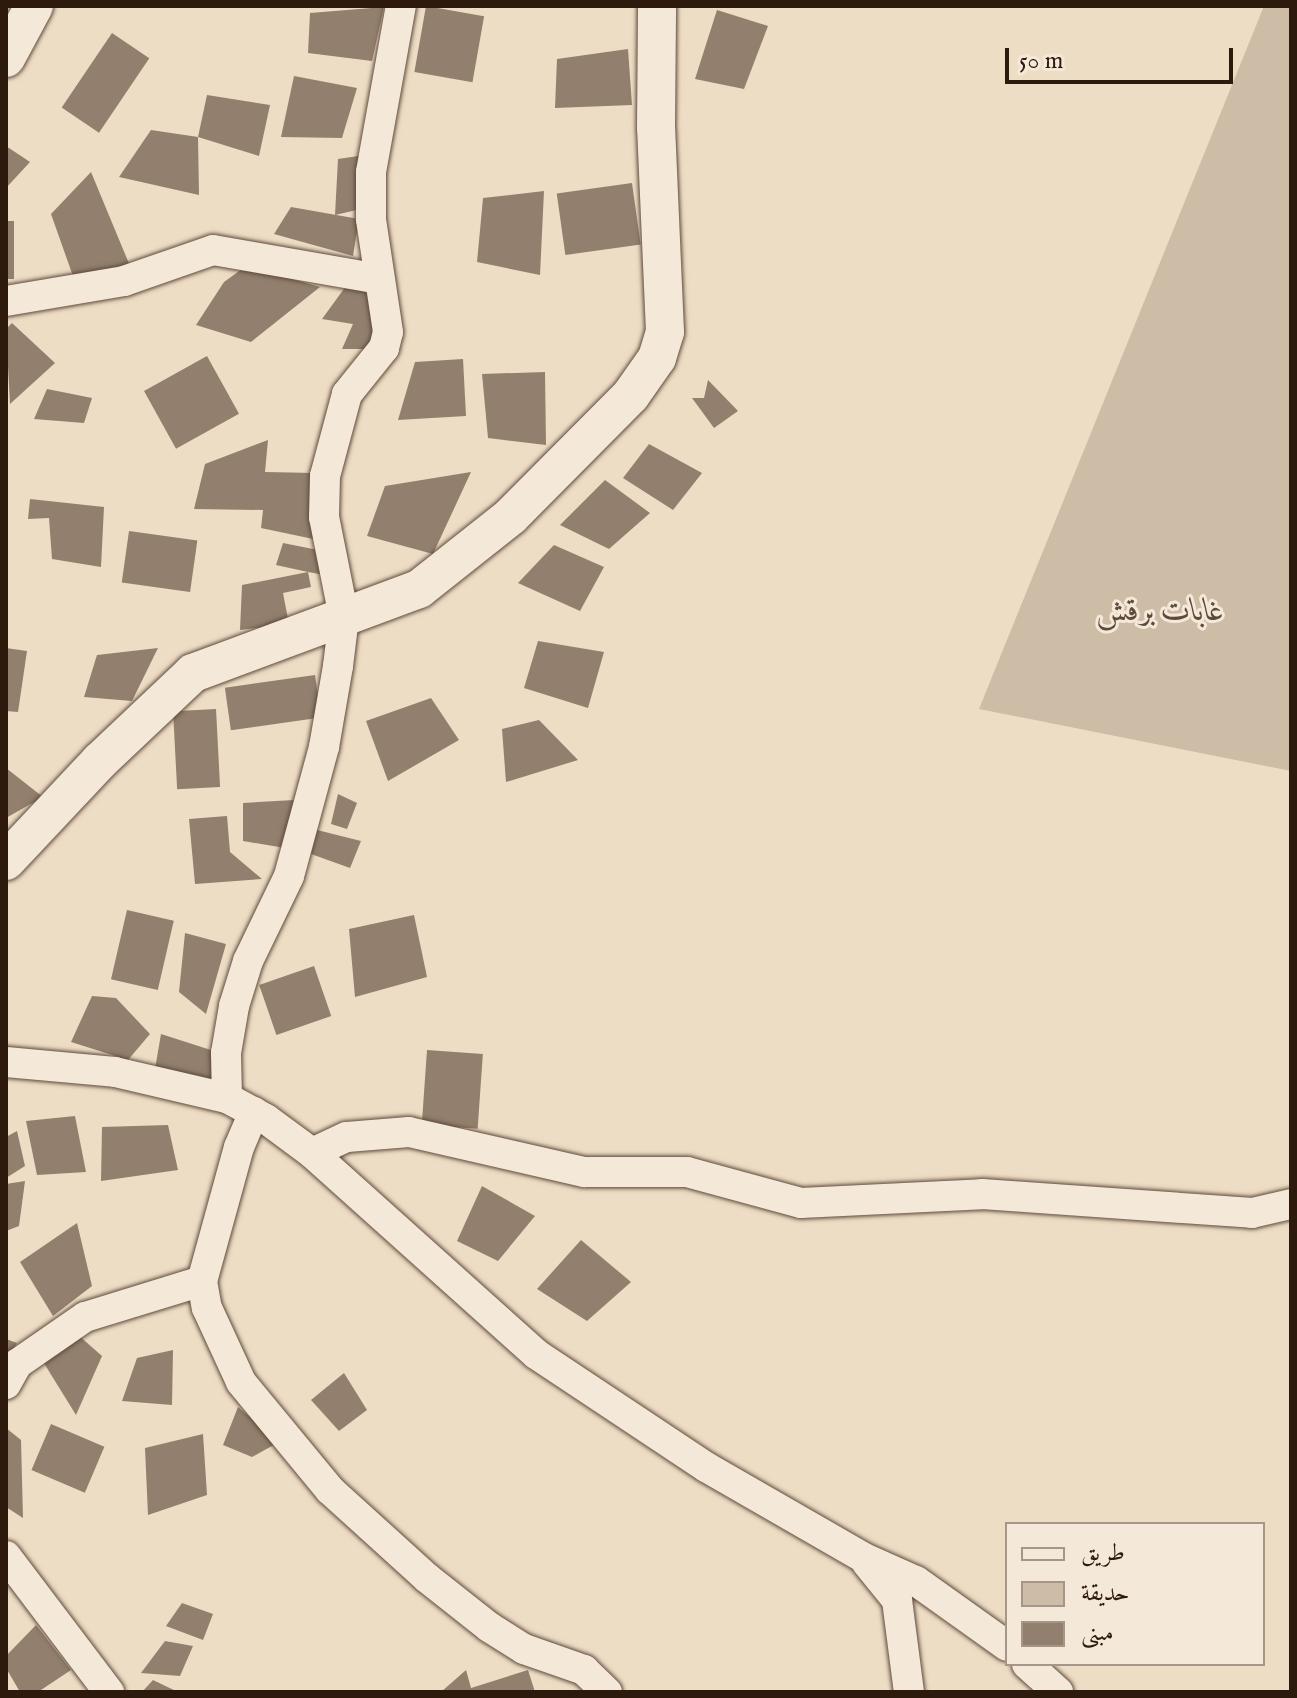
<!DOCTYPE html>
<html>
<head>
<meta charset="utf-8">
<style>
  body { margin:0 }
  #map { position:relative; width:1297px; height:1698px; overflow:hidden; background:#eeddc5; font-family:"IM FELL English",Amiri,serif }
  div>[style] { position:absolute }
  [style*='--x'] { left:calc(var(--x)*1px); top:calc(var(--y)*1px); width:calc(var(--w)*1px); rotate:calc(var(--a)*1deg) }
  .green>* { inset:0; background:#cdbca6 }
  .building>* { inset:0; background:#927f6d; transform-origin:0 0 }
  .roads { filter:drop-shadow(0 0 2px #5e4a3b) drop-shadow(0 0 2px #5e4a3b) }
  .minor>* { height:30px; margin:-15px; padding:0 15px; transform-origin:15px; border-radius:15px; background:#f4e9d9 }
  .tertiary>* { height:38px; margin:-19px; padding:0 19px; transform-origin:19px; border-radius:19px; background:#f4e9d9 }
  span { translate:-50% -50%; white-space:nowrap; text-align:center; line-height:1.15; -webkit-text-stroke:6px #f4e9d9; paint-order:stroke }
  .park-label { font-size:32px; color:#5e4a3b; font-style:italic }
  .frame { position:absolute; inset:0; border:8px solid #2e190d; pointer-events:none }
  .legend { position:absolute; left:1005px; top:1522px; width:260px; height:144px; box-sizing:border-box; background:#f4e9d9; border:2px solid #a59687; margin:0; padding:10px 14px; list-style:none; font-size:24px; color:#2e190d }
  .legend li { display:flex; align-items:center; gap:16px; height:40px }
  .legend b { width:40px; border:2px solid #a59687 }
  .scale { position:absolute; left:1005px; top:48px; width:228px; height:36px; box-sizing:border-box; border:4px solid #2e190d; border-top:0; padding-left:10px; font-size:24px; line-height:28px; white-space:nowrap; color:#2e190d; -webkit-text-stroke:6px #f4e9d9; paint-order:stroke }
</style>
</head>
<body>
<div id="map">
  <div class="green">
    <i style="clip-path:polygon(1264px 6px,1291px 6px,1291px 771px,979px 709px)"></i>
  </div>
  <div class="building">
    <i style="left:426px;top:6px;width:59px;height:67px;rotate:10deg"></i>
    <i style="clip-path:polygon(384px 7px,372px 61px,308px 53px,310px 13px)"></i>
    <i style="clip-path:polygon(717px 10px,768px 26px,744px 89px,695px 79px)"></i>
    <i style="left:112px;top:33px;width:45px;height:90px;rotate:34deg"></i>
    <i style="clip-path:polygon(628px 49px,632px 105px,555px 108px,557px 59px)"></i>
    <i style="clip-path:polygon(294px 76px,357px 88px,342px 138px,281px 137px)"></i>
    <i style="clip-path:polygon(207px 95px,270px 105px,259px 156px,198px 137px)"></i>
    <i style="clip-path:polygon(151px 130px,198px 137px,199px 195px,119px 177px)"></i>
    <i style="clip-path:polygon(6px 146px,30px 162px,6px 188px)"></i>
    <i style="clip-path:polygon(365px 155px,361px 209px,335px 215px,338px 159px)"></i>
    <i style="clip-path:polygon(91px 172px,130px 266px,74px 279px,51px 214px)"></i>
    <i style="left:632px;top:183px;width:62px;height:76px;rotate:82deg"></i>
    <i style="clip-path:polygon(544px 191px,540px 275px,477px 262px,483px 198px)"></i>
    <i style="clip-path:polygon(291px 207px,359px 219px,353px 256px,274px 234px)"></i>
    <i style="left:6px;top:221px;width:8px;height:58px"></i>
    <i style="clip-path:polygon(246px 266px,320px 287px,251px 342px,196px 325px,224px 282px)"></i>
    <i style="clip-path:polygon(346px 286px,370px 290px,380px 309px,371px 349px,342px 349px,353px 324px,322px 319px)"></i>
    <i style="clip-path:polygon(12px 323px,55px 363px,10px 404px,6px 329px)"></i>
    <i style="left:207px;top:356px;width:66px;height:72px;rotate:61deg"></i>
    <i style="clip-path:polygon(463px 359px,466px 416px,398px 420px,415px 362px)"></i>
    <i style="clip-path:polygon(545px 372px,546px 445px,488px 438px,482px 374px)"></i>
    <i style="clip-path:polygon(708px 380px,738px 411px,714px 428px,692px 398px,704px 398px)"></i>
    <i style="clip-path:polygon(47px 389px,92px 398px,84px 423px,34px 419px)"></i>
    <i style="clip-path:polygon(268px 440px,265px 472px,315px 473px,318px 540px,261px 528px,263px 510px,194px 509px,205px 464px)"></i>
    <i style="clip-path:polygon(649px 444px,702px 473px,673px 510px,623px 478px)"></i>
    <i style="clip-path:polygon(471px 472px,433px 554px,367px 536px,385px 486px)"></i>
    <i style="clip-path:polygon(605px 480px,650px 513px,609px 549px,560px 525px)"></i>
    <i style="clip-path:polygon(30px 499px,104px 507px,101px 567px,52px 559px,49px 518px,28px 519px)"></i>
    <i style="left:129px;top:531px;width:69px;height:52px;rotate:8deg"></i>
    <i style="clip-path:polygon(283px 543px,318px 550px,325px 575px,308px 572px,311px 587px,283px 593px,289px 624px,240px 630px,242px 585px,308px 572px,276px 565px)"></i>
    <i style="clip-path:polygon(554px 545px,604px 567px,580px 611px,518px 583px)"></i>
    <i style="clip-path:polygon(538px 641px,604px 652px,588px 708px,524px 688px)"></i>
    <i style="clip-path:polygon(6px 648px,27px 651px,18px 712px,6px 711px)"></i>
    <i style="clip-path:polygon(158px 648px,132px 701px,84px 697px,97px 655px)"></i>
    <i style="left:315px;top:675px;width:43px;height:91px;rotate:82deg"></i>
    <i style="clip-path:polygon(431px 698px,459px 740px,388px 781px,366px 721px)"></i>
    <i style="left:216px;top:709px;width:78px;height:43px;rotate:87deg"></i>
    <i style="clip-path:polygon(539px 720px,578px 760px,506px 782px,502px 729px)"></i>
    <i style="clip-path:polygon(6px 768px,43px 797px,6px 818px)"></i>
    <i style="clip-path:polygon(338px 794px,357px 803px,347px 829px,331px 824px)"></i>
    <i style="clip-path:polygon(294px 800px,285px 848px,243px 841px,243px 803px)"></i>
    <i style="clip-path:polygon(227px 816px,230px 852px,262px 879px,195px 884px,189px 819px)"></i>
    <i style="clip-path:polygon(317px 830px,361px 841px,350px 868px,311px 854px)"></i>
    <i style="left:127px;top:910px;width:48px;height:71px;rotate:13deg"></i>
    <i style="clip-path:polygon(414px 915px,427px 977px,355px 997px,349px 929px)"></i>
    <i style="clip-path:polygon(185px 933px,226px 944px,206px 1014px,179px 992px)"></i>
    <i style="left:314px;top:966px;width:53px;height:58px;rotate:71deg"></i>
    <i style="clip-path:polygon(92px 996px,116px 998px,150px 1034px,128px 1060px,71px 1042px)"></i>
    <i style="clip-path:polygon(161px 1034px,214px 1051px,211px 1081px,155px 1069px)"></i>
    <i style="left:427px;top:1050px;width:56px;height:75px;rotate:4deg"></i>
    <i style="clip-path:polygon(75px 1116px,86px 1172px,37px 1175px,26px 1121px)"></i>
    <i style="clip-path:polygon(168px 1125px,178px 1170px,101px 1181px,102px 1127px)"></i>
    <i style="clip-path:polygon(17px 1131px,25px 1166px,6px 1178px,6px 1137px)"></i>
    <i style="clip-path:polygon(25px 1181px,19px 1226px,6px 1231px,6px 1184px)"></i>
    <i style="clip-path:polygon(482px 1186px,535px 1216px,498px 1261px,457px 1241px)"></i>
    <i style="clip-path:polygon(77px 1223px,92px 1286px,53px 1316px,20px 1262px)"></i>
    <i style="clip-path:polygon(581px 1240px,631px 1282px,587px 1321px,537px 1289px)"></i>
    <i style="clip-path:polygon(77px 1334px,102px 1356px,76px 1415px,42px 1360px)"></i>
    <i style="clip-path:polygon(6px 1339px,17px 1343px,6px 1362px)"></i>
    <i style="clip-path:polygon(173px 1350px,172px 1405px,122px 1401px,137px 1358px)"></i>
    <i style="clip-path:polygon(344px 1373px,367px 1410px,339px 1431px,311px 1400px)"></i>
    <i style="clip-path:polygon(238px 1407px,279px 1442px,252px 1457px,223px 1445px)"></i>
    <i style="left:51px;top:1424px;width:58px;height:50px;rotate:23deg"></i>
    <i style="clip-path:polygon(6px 1428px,21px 1440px,23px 1518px,6px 1507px)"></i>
    <i style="clip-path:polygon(203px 1434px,207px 1495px,148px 1515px,145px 1448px)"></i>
    <i style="clip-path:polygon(182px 1603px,213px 1614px,203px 1640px,166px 1626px)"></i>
    <i style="clip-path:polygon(36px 1625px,71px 1670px,38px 1692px,20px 1692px,6px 1668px,6px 1656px)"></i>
    <i style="clip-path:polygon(165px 1641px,193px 1646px,180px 1676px,141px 1673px)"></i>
    <i style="clip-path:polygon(466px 1670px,471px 1688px,528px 1670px,535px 1692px,441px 1692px)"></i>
    <i style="clip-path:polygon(153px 1680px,178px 1692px,142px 1692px)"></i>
  </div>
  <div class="roads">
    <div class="minor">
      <i style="--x:6;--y:301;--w:120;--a:-9.6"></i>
      <i style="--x:124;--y:281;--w:94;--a:-19.2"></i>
      <i style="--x:213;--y:250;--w:169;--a:9.9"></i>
      <i style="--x:6;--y:1062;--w:109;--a:5.2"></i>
      <i style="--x:115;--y:1072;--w:115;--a:13.1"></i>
      <i style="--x:227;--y:1098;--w:44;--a:28.3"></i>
      <i style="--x:266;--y:1119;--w:57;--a:36.5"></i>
      <i style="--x:312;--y:1153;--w:301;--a:41.9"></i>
      <i style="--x:536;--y:1354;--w:204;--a:33.6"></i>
      <i style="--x:706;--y:1467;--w:182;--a:29.9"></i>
      <i style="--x:864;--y:1558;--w:57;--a:23.9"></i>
      <i style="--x:916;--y:1581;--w:112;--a:35.5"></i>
      <i style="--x:227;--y:1098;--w:45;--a:-91.3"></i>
      <i style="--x:226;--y:1053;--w:48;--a:-80.3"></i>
      <i style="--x:234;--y:1006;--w:47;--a:-72.7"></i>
      <i style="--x:248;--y:961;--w:94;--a:-64.2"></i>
      <i style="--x:289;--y:876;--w:134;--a:-74.8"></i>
      <i style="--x:324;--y:747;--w:82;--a:-80.2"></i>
      <i style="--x:338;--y:666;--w:49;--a:-83"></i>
      <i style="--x:344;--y:617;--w:102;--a:-101.3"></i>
      <i style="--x:324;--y:517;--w:41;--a:-88.6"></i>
      <i style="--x:325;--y:476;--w:85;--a:-75"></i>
      <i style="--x:347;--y:394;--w:59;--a:-51.2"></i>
      <i style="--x:384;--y:348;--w:16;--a:-76"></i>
      <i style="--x:388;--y:332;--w:114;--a:-98.6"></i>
      <i style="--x:371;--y:219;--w:47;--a:-90"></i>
      <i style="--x:371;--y:172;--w:169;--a:-79.8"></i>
      <i style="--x:254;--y:1112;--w:38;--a:113"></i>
      <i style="--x:239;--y:1147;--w:139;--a:105.4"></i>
      <i style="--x:202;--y:1281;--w:27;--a:80"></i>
      <i style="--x:207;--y:1308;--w:81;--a:65.3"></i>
      <i style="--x:241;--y:1382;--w:140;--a:50.5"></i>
      <i style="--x:330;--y:1490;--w:131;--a:42.2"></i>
      <i style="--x:427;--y:1578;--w:79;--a:38.3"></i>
      <i style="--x:489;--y:1627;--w:41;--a:32.2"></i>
      <i style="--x:524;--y:1649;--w:64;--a:19.3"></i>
      <i style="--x:584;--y:1670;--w:32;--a:44"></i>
      <i style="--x:312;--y:1153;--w:38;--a:-25"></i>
      <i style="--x:347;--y:1137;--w:62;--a:-4.6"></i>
      <i style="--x:409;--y:1132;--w:180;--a:12.9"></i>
      <i style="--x:584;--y:1172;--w:103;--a:0"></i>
      <i style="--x:687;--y:1172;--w:118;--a:15.2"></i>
      <i style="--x:801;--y:1203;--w:181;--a:-2.8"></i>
      <i style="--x:982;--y:1194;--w:271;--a:4"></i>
      <i style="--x:1252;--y:1213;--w:40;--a:-13"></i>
      <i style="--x:6;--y:1384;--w:23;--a:-61"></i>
      <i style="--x:17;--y:1364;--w:83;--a:-34.7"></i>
      <i style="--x:85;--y:1317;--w:122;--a:-17.1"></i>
      <i style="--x:6;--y:1556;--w:171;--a:52.9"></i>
      <i style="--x:867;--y:1563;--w:48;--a:51"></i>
      <i style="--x:897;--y:1600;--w:93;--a:82.6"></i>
      <i style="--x:1027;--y:1664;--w:42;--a:42.1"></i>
    </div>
    <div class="tertiary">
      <i style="--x:6;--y:58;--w:59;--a:-61.7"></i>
      <i style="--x:6;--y:861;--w:137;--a:-46.8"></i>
      <i style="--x:100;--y:761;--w:128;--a:-43.4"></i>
      <i style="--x:193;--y:673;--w:241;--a:-20.4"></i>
      <i style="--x:419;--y:589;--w:117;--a:-38.4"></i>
      <i style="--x:511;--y:516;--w:170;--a:-45.2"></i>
      <i style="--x:631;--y:395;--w:45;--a:-54.9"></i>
      <i style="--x:657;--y:358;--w:27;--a:-73"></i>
      <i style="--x:665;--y:332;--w:204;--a:-92.5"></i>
      <i style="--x:656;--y:128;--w:122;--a:-89.5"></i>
    </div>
  </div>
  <div class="park-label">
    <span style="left:1160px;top:612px">غابات برقش</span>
  </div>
  <div class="frame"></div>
  <ul class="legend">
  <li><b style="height:10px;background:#f4e9d9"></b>طريق</li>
  <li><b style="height:22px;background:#cdbca6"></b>حديقة</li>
  <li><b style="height:22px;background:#927f6d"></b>مبنى</li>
  </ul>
  <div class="scale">50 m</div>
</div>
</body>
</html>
